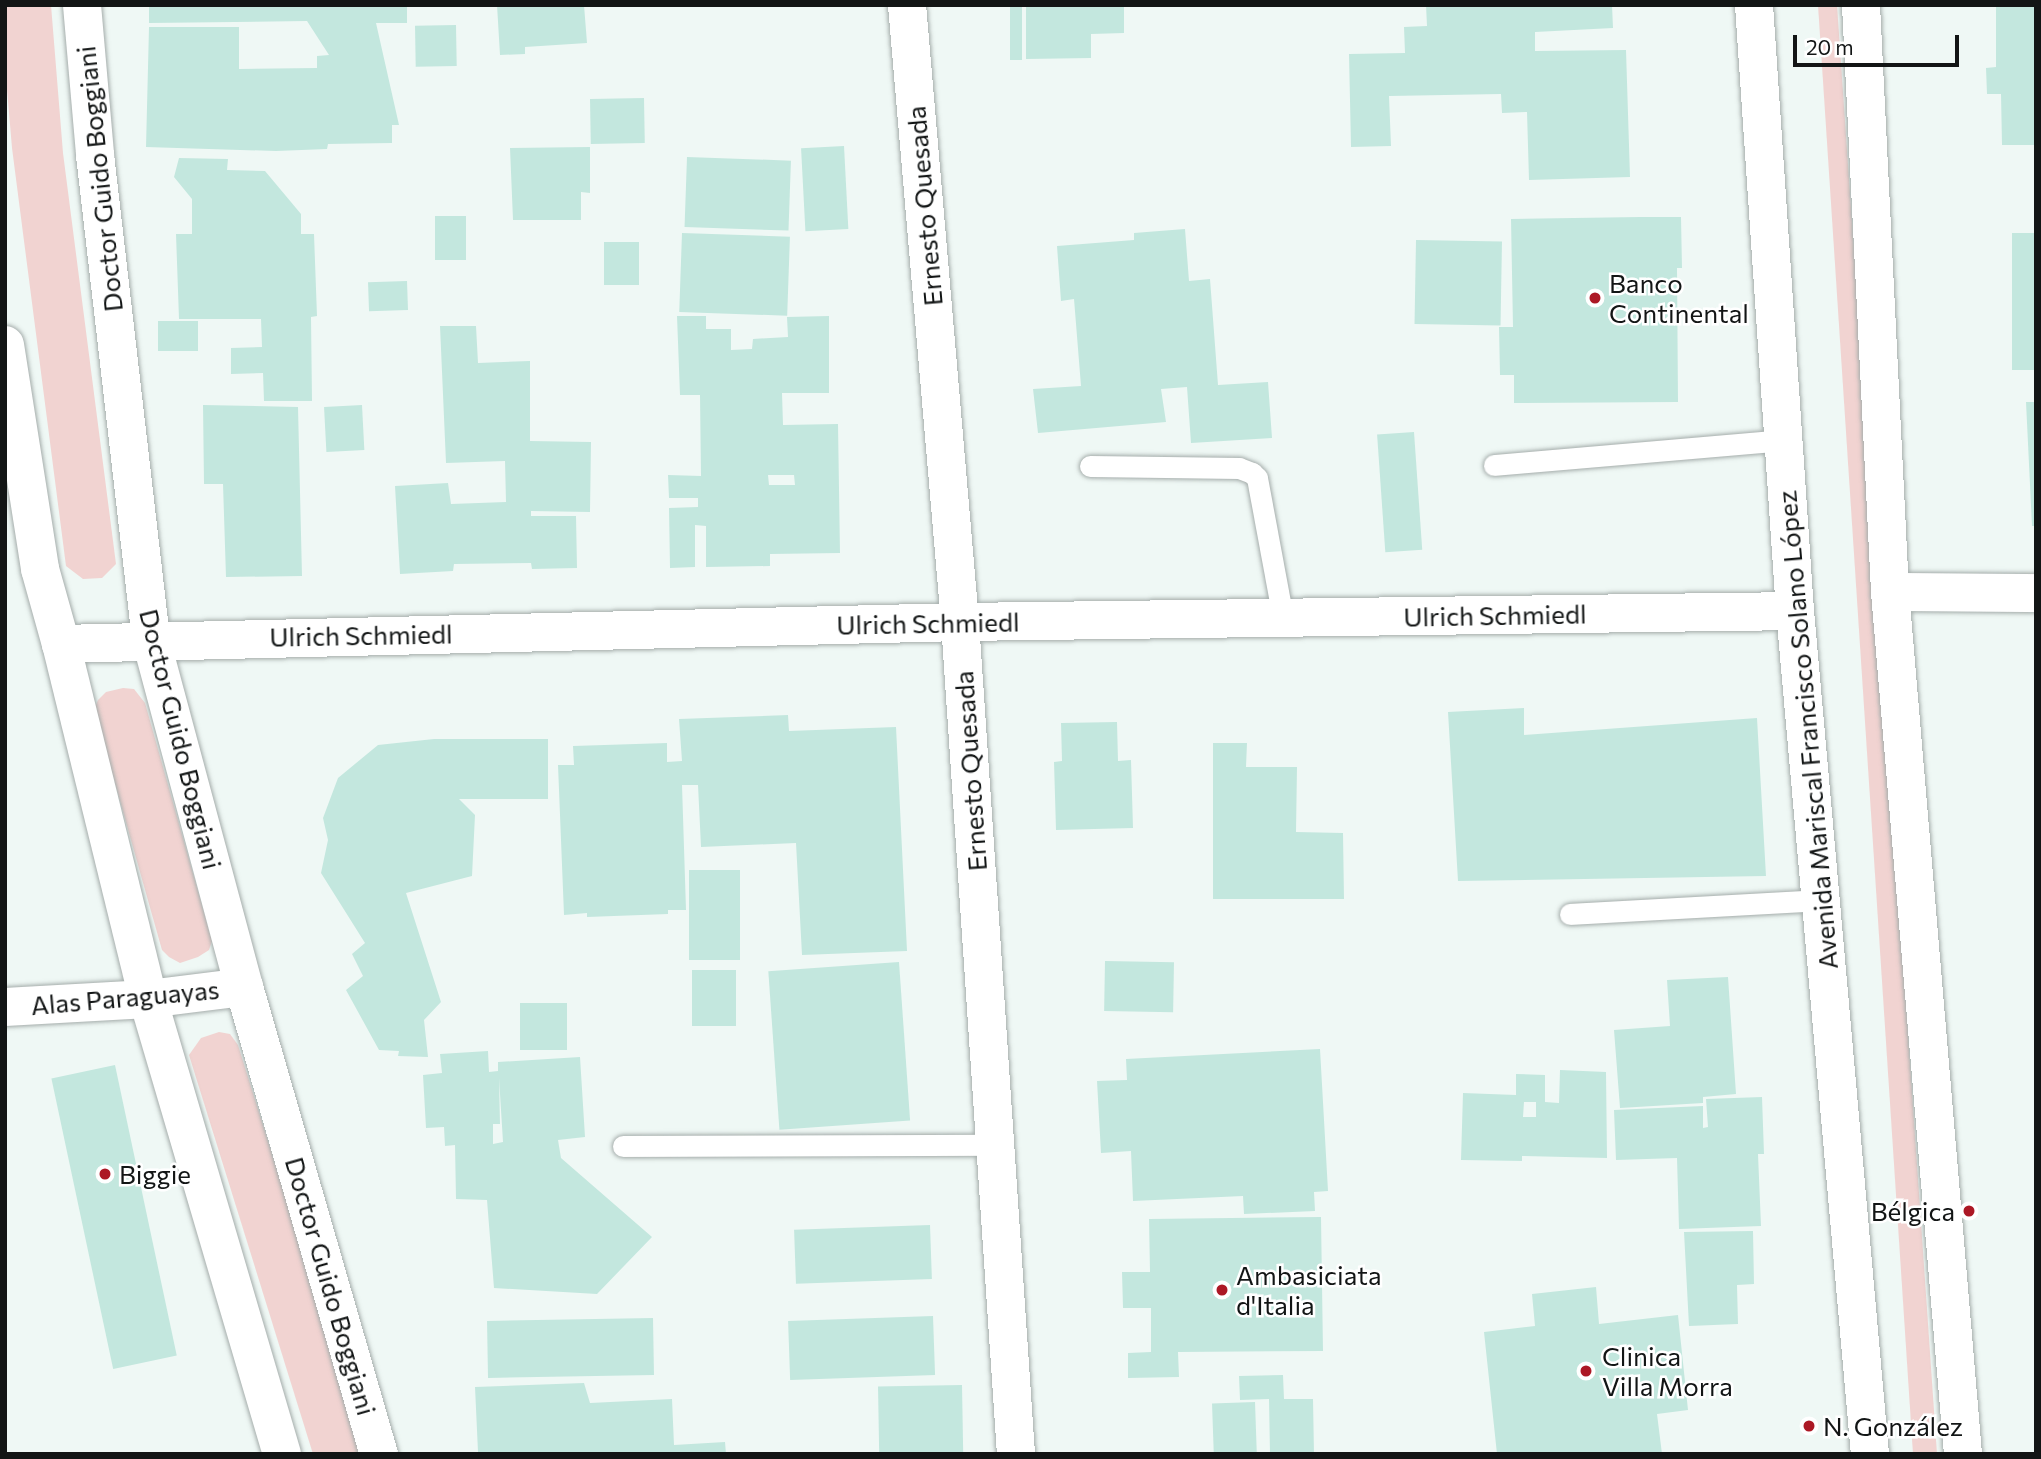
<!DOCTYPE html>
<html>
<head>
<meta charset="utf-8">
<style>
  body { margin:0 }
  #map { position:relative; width:2041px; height:1459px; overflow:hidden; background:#eff8f5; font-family:Commissioner,sans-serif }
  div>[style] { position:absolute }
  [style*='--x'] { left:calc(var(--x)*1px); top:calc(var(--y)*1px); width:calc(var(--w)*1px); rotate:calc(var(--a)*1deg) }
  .green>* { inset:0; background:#f1d3d1 }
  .building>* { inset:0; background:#c3e7de; transform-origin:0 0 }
  .roads { filter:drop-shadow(0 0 2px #a5adab) drop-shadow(0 0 2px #a5adab) }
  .lane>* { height:21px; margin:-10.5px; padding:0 10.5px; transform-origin:10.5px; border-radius:10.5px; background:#fff }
  .street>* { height:38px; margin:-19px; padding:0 19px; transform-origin:19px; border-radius:19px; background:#fff }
  .secondary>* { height:38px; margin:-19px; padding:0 19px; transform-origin:19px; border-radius:19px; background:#fff }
  .primary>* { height:38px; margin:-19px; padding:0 19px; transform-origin:19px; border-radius:19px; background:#fff }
  .highway>* { height:38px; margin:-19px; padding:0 19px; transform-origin:19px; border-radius:19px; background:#fff }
  .dots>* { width:19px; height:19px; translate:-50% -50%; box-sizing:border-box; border:4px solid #fff; border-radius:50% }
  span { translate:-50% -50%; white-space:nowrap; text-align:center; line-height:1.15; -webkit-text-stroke:5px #fff; paint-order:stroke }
  .street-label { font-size:26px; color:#121515 }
  .poi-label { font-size:26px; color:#121515 }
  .left { translate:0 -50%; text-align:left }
  .right { translate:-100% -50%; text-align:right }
  .frame { position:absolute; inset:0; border:7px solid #121515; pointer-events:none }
  .scale { position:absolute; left:1793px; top:35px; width:166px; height:32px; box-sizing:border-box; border:4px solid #121515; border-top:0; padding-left:9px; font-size:21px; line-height:24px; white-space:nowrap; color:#121515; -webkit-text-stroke:5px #fff; paint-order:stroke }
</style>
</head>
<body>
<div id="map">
  <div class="green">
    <i style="clip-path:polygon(5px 5px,51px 5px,63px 153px,116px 564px,102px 578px,83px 579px,66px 566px,12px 148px,5px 66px)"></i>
    <i style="clip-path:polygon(1818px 5px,1837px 5px,1937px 1454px,1913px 1454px)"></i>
    <i style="clip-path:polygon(123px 688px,134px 689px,145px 703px,212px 941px,209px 950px,198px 957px,180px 963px,169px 957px,162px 950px,94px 709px,98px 700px,106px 692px)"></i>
    <i style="clip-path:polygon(219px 1032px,230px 1034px,238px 1045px,366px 1454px,313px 1454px,189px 1055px,201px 1038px)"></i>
  </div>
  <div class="building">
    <i style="clip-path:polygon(149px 5px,407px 5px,407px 23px,376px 23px,399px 125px,392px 125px,392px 143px,328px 144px,327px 149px,276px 151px,146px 147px,149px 27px,239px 27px,239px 69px,317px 68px,317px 56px,329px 55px,307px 21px,149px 23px)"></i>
    <i style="clip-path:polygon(497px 5px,584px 5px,587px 43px,525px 47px,525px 54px,500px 55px)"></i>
    <i style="left:1010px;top:5px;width:12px;height:55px"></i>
    <i style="clip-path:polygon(1026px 5px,1124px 5px,1124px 33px,1091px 34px,1091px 58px,1026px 59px)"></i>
    <i style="clip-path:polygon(1426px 5px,1612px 5px,1613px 28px,1535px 32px,1535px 51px,1626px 50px,1630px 177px,1529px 180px,1527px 112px,1502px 113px,1501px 94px,1389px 96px,1391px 146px,1351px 147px,1349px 54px,1405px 53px,1404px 27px,1427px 26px)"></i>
    <i style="clip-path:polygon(1996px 5px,2036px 5px,2036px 145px,2002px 145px,2001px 94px,1987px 94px,1986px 68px,1996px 67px)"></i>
    <i style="left:456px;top:25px;width:41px;height:41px;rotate:89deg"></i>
    <i style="left:644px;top:98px;width:45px;height:54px;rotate:89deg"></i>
    <i style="left:844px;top:146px;width:83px;height:43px;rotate:87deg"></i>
    <i style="clip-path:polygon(590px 147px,590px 193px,581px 192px,581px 220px,513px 220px,510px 148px)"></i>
    <i style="left:687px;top:157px;width:104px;height:70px;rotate:2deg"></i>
    <i style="clip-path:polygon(179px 158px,228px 159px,227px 170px,265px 171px,301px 214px,301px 234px,314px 234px,317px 316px,311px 317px,312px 401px,264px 401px,263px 373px,231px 374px,231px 348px,262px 347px,261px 319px,179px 319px,176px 234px,192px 234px,192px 199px,174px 177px)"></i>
    <i style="left:435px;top:216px;width:31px;height:44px"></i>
    <i style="clip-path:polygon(1640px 217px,1681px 217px,1682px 268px,1677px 268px,1678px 402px,1514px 403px,1514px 375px,1500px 375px,1499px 327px,1513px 327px,1511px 219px)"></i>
    <i style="clip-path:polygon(1185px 229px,1189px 281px,1210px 279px,1218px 385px,1268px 382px,1272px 438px,1191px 443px,1187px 387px,1161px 389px,1166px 422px,1038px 433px,1033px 389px,1081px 386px,1074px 299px,1061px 301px,1057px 246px,1134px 240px,1134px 233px)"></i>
    <i style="left:682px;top:233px;width:108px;height:79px;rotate:2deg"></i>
    <i style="left:2012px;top:233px;width:24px;height:137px"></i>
    <i style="left:1416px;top:240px;width:86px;height:84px;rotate:1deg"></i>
    <i style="left:604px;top:242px;width:35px;height:43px"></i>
    <i style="left:407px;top:281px;width:29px;height:39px;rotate:88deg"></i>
    <i style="clip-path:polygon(evenodd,677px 316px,706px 316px,706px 329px,731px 329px,731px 350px,752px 349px,753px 339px,788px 337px,787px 317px,829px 316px,829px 393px,782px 393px,783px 425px,838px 424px,840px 553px,770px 554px,770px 566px,706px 567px,706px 526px,695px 525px,695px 567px,670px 568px,669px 508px,698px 507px,698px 498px,669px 498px,668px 475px,701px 476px,700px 395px,680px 395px,677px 316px,768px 475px,794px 475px,795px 485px,769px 485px,768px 475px)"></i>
    <i style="left:158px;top:321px;width:40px;height:30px"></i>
    <i style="clip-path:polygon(440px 326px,476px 326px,478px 363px,530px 361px,530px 441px,591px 442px,590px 512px,531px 511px,531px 516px,576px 516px,577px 568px,532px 569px,531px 563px,454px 564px,453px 571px,400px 574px,395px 486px,448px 483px,451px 504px,506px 502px,505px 461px,446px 463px)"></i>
    <i style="clip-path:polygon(2026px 402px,2036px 402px,2036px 526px,2032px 526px)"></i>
    <i style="clip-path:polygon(203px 405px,298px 407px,302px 576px,226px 577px,223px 484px,204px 484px)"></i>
    <i style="left:362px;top:405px;width:45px;height:38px;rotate:87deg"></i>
    <i style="left:1414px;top:432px;width:118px;height:37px;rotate:86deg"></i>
    <i style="clip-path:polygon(1524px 708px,1524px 735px,1757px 718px,1766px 876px,1458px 881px,1448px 712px)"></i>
    <i style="clip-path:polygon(788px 715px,789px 731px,896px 727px,907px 951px,802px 955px,796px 843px,701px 847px,698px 785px,682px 785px,686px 910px,668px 910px,668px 914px,587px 917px,587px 913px,564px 915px,558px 765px,574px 765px,573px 746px,667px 743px,667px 762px,682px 761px,679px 719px)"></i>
    <i style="clip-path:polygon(1117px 722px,1118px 761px,1131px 760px,1133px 828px,1056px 830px,1054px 762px,1062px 761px,1061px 723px)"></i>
    <i style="clip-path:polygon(434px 739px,548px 739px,548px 799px,459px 799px,475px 815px,472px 876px,406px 893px,441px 1002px,424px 1020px,428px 1057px,398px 1056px,399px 1051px,379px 1050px,346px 990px,363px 976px,352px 954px,365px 943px,321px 873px,328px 840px,323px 818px,338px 778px,378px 745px)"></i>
    <i style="clip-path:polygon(1213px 743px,1247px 743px,1246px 767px,1297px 767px,1296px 832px,1343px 833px,1344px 899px,1213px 899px)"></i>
    <i style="left:689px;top:870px;width:51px;height:90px"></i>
    <i style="left:1105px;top:961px;width:69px;height:50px;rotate:1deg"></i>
    <i style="left:899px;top:962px;width:159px;height:131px;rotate:86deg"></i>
    <i style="left:692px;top:970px;width:44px;height:56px"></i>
    <i style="clip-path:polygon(1728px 977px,1736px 1094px,1703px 1097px,1703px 1103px,1620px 1108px,1614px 1030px,1670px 1026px,1667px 980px)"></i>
    <i style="left:520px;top:1003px;width:47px;height:47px"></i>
    <i style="clip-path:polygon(1320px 1049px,1328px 1191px,1314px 1192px,1315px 1211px,1244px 1214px,1243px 1196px,1133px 1201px,1131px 1151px,1101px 1153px,1097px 1081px,1127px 1080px,1126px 1059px)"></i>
    <i style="clip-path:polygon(evenodd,488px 1051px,489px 1072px,498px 1071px,498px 1062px,580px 1057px,585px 1137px,558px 1140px,561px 1158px,652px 1237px,597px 1294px,494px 1288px,487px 1200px,456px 1199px,455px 1145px,445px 1146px,444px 1127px,426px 1128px,423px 1075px,442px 1073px,440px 1054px,488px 1051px,499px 1078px,503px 1142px,493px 1144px,493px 1124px,500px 1124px,499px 1078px)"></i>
    <i style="left:115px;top:1065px;width:297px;height:65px;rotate:78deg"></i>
    <i style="clip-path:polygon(evenodd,1560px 1070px,1606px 1072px,1607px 1158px,1522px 1156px,1522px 1161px,1461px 1160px,1463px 1093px,1516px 1095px,1516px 1074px,1545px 1075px,1545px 1102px,1559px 1103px,1560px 1070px,1524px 1102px,1536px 1102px,1536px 1117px,1523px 1117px,1524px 1102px)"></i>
    <i style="clip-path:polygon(1762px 1097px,1764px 1154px,1758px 1154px,1761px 1226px,1679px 1229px,1677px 1158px,1616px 1160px,1614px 1110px,1703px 1106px,1703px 1128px,1708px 1127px,1706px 1099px)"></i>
    <i style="clip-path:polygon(1321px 1217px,1323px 1351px,1178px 1352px,1179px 1377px,1128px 1378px,1128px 1353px,1151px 1352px,1151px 1308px,1123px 1308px,1122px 1272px,1150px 1272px,1149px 1219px)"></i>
    <i style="left:930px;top:1225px;width:54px;height:136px;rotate:88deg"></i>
    <i style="clip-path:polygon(1753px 1231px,1754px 1284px,1737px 1285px,1738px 1324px,1689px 1326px,1684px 1232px)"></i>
    <i style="clip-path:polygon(1596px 1287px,1599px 1324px,1678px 1315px,1688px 1410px,1657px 1414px,1662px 1454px,1497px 1454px,1484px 1332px,1535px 1326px,1532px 1294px)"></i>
    <i style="left:933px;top:1316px;width:59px;height:145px;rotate:88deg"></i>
    <i style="left:653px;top:1318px;width:57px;height:166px;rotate:89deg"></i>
    <i style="clip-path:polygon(1283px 1375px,1284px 1399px,1313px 1399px,1314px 1454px,1270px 1454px,1269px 1399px,1240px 1400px,1239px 1376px)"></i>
    <i style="clip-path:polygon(584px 1383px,590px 1403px,672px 1399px,674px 1445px,725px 1442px,726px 1454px,478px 1452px,475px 1387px)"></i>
    <i style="left:962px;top:1385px;width:69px;height:84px;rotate:89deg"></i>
    <i style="left:1255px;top:1402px;width:52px;height:43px;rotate:88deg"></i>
  </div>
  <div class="roads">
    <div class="lane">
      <i style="--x:1494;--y:465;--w:290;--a:-4.9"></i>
      <i style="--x:1090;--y:466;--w:149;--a:0.8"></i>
      <i style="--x:1239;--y:468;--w:14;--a:21"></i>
      <i style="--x:1252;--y:473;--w:7;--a:45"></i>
      <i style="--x:1257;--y:478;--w:142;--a:79.5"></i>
      <i style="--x:1570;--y:914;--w:251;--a:-3.2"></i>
      <i style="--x:623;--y:1146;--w:372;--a:-0.2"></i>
    </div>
    <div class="street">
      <i style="--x:907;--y:5;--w:619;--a:85.09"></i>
      <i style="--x:960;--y:622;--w:834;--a:86.15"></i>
      <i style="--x:1890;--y:592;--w:146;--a:0.4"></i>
      <i style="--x:61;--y:644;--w:899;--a:-1.4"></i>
      <i style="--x:960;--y:622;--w:835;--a:-0.75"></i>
      <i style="--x:148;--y:999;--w:97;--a:-7.1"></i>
    </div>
    <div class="secondary">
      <i style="--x:5;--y:1007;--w:143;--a:-3.2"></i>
    </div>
    <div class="primary">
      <i style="--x:82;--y:5;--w:151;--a:85"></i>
      <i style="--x:95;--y:155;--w:488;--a:83.4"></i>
      <i style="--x:151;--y:640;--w:359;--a:75"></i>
      <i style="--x:244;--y:987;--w:486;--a:73.9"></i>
      <i style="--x:5;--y:345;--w:227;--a:81.1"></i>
      <i style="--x:40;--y:569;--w:78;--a:74.4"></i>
      <i style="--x:61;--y:644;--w:366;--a:76.2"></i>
      <i style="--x:148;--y:999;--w:474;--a:73.6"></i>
    </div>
    <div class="highway">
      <i style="--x:1754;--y:5;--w:607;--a:86.13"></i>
      <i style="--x:1795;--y:611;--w:846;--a:84.92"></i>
      <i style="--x:1861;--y:5;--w:588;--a:87.17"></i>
      <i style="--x:1890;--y:592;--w:865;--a:85.16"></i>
    </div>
  </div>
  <div class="dots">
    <i style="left:1595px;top:298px;background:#ac1825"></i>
    <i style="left:105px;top:1174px;background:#ac1825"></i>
    <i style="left:1969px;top:1211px;background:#ac1825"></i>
    <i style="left:1222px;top:1290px;background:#ac1825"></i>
    <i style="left:1586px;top:1371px;background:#ac1825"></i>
    <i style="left:1809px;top:1426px;background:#ac1825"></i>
  </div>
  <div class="street-label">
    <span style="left:99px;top:179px;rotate:-96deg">Doctor Guido Boggiani</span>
    <span style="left:924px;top:206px;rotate:-95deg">Ernesto Quesada</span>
    <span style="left:1495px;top:615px;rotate:-1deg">Ulrich Schmiedl</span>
    <span style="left:928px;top:623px;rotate:-1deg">Ulrich Schmiedl</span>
    <span style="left:361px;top:635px;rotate:-1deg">Ulrich Schmiedl</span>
    <span style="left:1807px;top:730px;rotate:-95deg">Avenida Mariscal Francisco Solano López</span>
    <span style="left:181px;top:739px;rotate:76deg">Doctor Guido Boggiani</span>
    <span style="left:970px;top:771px;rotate:-94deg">Ernesto Quesada</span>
    <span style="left:125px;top:997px;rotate:-5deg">Alas Paraguayas</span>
    <span style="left:331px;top:1286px;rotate:74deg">Doctor Guido Boggiani</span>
  </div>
  <div class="poi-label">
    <span class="left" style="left:1609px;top:298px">Banco<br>Continental</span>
    <span class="left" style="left:119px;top:1174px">Biggie</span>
    <span class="right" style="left:1955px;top:1211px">Bélgica</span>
    <span class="left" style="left:1236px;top:1290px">Ambasiciata<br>d'Italia</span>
    <span class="left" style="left:1602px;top:1371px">Clinica<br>Villa Morra</span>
    <span class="left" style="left:1823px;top:1426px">N. González</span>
  </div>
  <div class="frame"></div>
  <div class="scale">20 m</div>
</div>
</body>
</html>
